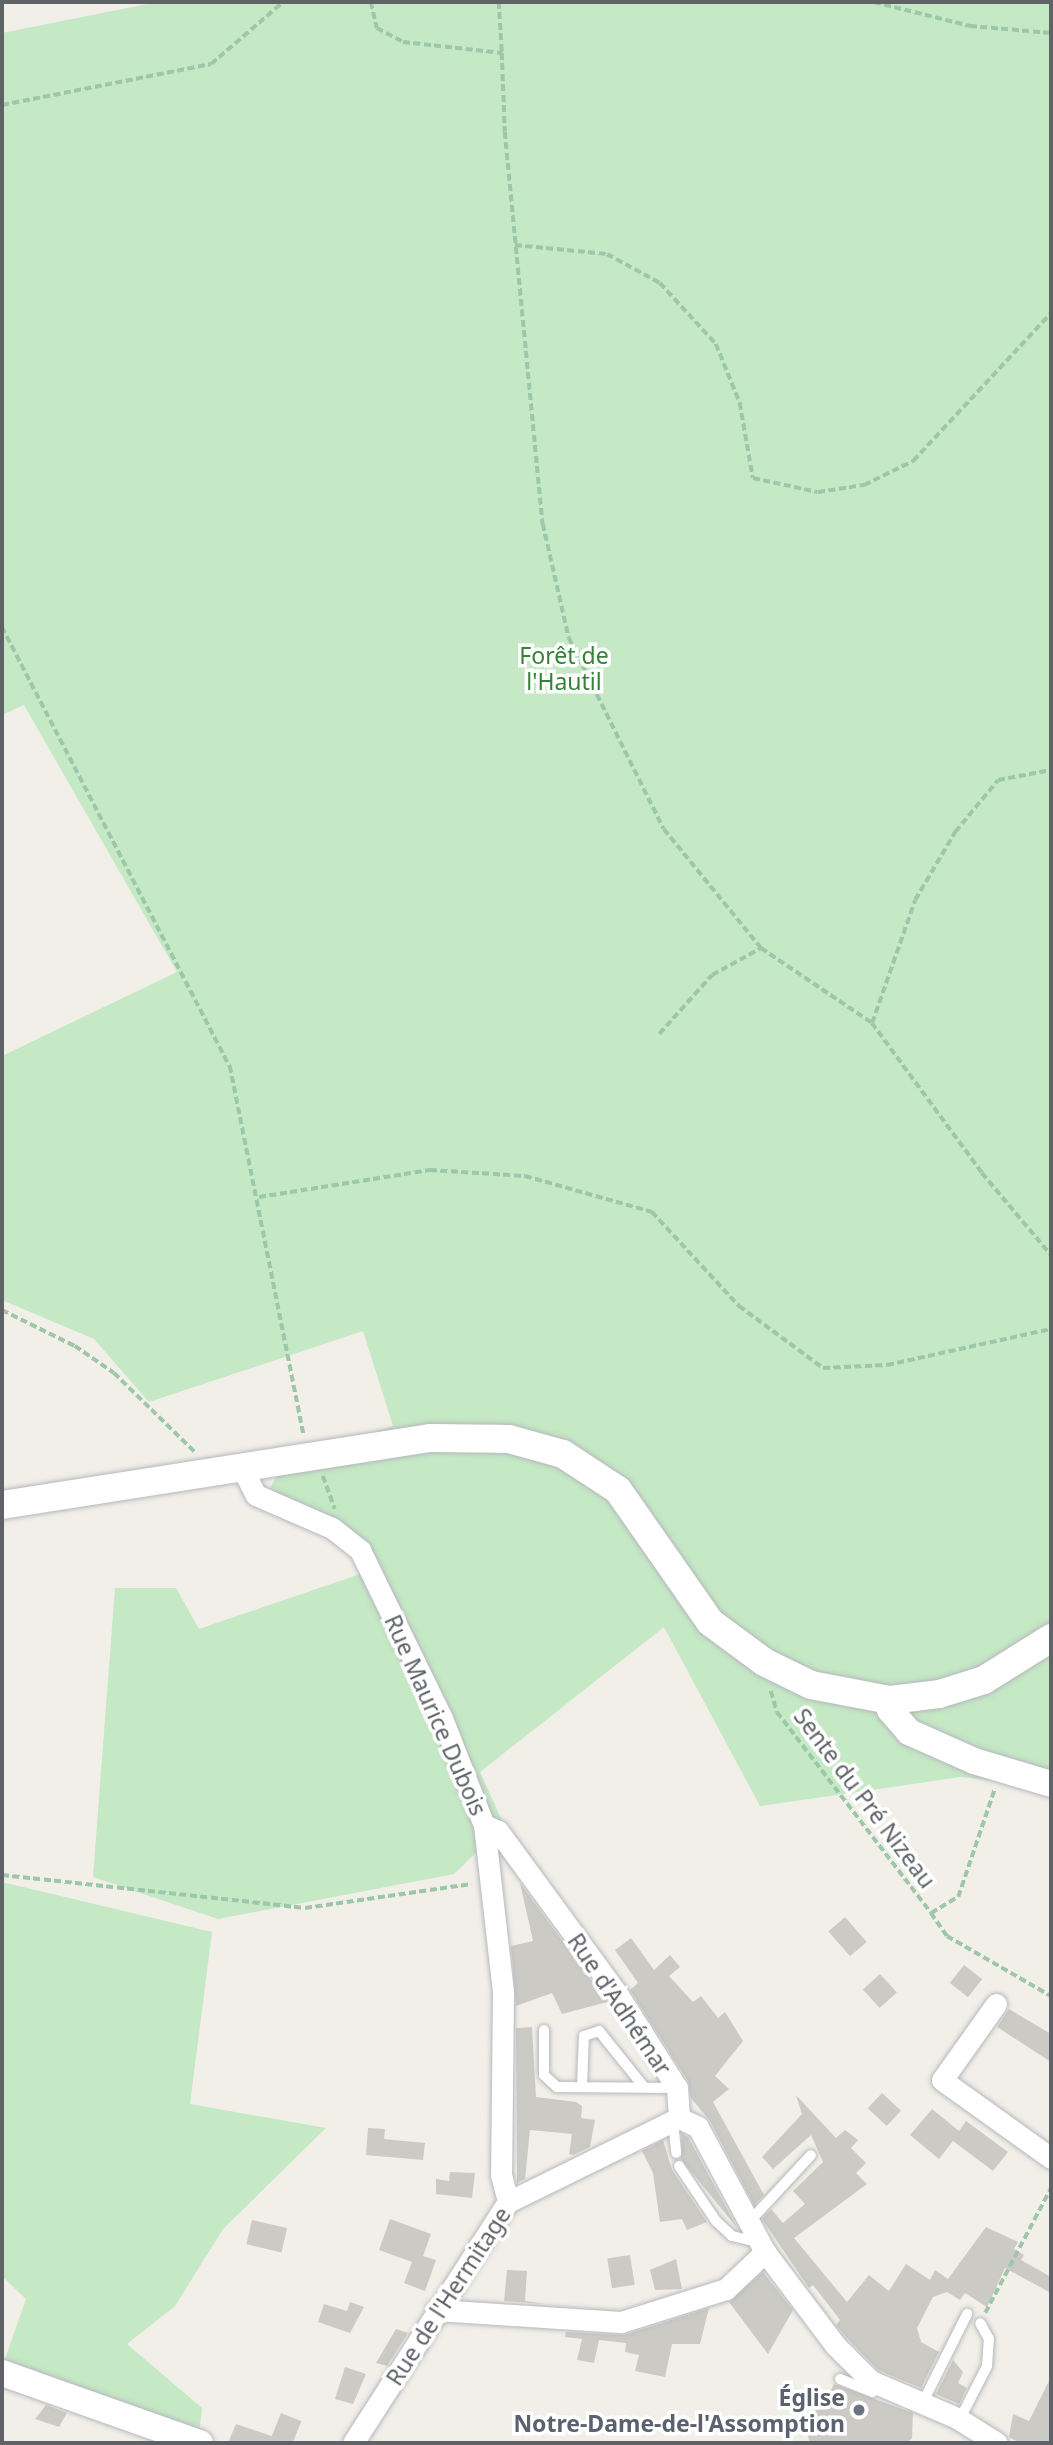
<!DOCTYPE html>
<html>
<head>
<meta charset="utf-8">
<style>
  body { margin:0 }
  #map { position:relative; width:1053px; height:2445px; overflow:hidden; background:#f1efe8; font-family:"Noto Sans",sans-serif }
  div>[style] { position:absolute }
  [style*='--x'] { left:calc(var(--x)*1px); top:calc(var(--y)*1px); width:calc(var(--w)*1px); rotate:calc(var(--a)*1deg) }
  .green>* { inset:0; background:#c5e8c5 }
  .building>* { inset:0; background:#cccac5; transform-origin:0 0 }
  .path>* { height:3.5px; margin-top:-1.75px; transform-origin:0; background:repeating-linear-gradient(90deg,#9cc7a9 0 7px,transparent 0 10.5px) }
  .roads { filter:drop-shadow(0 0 2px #b5b8bc) drop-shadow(0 0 2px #b5b8bc) }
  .service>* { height:10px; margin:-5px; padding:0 5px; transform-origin:5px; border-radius:5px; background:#fff }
  .minor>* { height:21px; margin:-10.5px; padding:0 10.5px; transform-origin:10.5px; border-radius:10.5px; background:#fff }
  .tertiary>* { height:26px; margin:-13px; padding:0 13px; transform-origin:13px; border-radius:13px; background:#fff }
  .secondary>* { height:28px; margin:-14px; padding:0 14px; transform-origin:14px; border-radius:14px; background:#fff }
  .dots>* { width:19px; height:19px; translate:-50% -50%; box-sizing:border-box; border:4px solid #fff; border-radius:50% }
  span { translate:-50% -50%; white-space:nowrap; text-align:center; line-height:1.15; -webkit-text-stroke:7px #fff; paint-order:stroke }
  .park-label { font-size:23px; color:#348238 }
  .street-label { font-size:23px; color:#5f6368 }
  .worship-label { font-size:23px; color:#5b616d; font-weight:700 }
  .right { translate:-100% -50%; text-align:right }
  .frame { position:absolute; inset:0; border:4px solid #5f6368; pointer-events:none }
</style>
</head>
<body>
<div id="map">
  <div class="green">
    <i style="clip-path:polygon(157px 2px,1051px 2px,1051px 1787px,961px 1777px,760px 1806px,664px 1627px,480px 1772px,504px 1825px,454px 1874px,218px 1919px,93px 1877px,115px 1588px,176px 1588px,199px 1629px,381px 1567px,270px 1488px,285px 1462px,393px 1426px,363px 1331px,149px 1402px,94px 1339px,2px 1300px,2px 1056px,177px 972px,24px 705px,2px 715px,2px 33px)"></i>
    <i style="clip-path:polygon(2px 1882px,212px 1932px,190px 2104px,326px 2128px,223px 2229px,175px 2306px,127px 2344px,202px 2408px,199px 2435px,5px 2359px,26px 2299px,2px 2276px)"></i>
  </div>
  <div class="building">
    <i style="clip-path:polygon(520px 1883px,607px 2002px,562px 2014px,552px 1993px,516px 2006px,511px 1946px,533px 1941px)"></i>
    <i style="left:845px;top:1917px;width:33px;height:22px;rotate:49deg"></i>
    <i style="clip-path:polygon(631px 1938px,654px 1970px,670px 1955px,680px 1967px,669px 1976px,693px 2002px,701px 1996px,718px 2018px,725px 2012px,743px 2041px,715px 2076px,729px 2089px,713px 2102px,764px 2195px,754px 2205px,710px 2121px,691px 2098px,688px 2081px,630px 1990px,638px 1983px,615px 1950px)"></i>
    <i style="left:964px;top:1965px;width:23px;height:23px;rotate:38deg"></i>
    <i style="left:880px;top:1974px;width:25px;height:23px;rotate:48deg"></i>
    <i style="clip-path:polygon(1009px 2009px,1051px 2034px,1051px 2062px,997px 2027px)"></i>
    <i style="clip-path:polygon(532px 2027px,536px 2097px,576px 2102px,582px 2106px,581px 2118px,595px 2120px,590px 2147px,573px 2155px,569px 2154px,572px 2134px,530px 2130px,525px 2179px,517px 2183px,516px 2028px)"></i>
    <i style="left:882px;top:2093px;width:26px;height:21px;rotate:43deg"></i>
    <i style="clip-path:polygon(796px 2095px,836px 2138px,845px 2130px,858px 2140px,851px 2148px,866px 2163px,856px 2173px,867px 2184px,794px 2238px,847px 2302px,869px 2275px,889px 2291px,906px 2264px,930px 2280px,935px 2270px,948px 2279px,986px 2227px,1018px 2242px,1014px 2249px,1024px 2255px,1021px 2260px,1051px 2277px,1051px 2293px,1005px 2268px,987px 2307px,965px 2293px,960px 2300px,947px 2292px,933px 2297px,917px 2328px,921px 2342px,939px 2352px,921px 2388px,878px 2370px,845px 2336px,836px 2325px,840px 2320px,813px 2285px,809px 2288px,762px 2219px,771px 2209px,783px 2223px,805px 2204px,793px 2191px,823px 2162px,811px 2135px,773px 2169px,762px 2157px,802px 2114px)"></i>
    <i style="clip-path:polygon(932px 2109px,959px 2131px,966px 2121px,1008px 2152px,993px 2171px,953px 2141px,939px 2159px,910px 2135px)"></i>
    <i style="clip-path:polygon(368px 2128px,385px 2129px,384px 2139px,425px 2143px,423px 2160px,366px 2155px)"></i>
    <i style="clip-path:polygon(682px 2134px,688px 2137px,738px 2229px,681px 2159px)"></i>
    <i style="clip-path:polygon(663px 2140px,672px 2170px,707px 2222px,687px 2230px,682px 2219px,660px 2222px,653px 2173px,642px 2151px)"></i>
    <i style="clip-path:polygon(450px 2172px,475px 2173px,472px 2198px,436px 2194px,436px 2179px,449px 2181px)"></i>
    <i style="clip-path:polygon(390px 2219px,431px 2234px,423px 2256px,436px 2260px,425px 2291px,404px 2283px,412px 2262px,379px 2250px)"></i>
    <i style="left:252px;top:2220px;width:36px;height:25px;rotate:13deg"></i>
    <i style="left:630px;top:2255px;width:30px;height:23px;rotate:81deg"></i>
    <i style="clip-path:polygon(676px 2259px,682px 2289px,655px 2290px,650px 2270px)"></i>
    <i style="clip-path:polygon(507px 2270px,527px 2271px,525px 2301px,545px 2304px,504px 2301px)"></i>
    <i style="clip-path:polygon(763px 2272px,793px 2310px,768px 2354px,729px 2302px)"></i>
    <i style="clip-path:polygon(350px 2302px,364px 2307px,350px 2333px,318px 2322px,324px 2304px,347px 2311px)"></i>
    <i style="clip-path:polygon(709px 2308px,700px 2344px,672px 2344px,665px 2377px,635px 2371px,639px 2355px,625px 2352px,626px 2343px,599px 2340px,594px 2363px,577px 2360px,582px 2339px,565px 2337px,566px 2332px,624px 2335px)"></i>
    <i style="clip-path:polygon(396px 2329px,408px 2333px,387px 2366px,376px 2363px)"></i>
    <i style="clip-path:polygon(953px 2360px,963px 2372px,958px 2383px,967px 2388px,959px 2404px,936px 2394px)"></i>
    <i style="clip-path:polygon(345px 2367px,366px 2374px,353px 2404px,335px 2399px)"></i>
    <i style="clip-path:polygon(1051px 2377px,1051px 2443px,1020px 2443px,1009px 2437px,1013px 2414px,1029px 2421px)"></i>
    <i style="clip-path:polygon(834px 2384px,913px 2413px,912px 2438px,907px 2443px,810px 2443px,805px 2427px,811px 2428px,818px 2402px,824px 2404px)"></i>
    <i style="clip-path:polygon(46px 2405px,67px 2413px,59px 2427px,35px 2419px)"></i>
    <i style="left:281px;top:2413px;width:22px;height:25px;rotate:22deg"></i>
    <i style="clip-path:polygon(236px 2424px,286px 2441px,285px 2443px,228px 2443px)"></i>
  </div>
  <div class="path">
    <i style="--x:371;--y:2;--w:27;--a:77"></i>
    <i style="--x:377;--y:28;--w:30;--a:28"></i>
    <i style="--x:403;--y:42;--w:100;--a:6.3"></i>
    <i style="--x:502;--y:53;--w:79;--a:87.8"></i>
    <i style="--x:505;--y:132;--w:394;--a:84.5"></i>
    <i style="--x:543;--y:524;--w:117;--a:77.2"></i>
    <i style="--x:569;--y:638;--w:213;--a:63.6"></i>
    <i style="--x:664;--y:829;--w:154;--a:50.8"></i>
    <i style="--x:761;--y:948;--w:134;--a:34"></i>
    <i style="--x:872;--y:1023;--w:186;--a:53.7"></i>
    <i style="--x:982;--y:1173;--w:107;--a:49.9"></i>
    <i style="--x:499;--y:2;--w:51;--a:86.6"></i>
    <i style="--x:874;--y:2;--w:99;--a:14"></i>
    <i style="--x:970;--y:26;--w:81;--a:4.9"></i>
    <i style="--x:2;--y:105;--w:213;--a:-11.1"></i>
    <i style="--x:211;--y:64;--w:95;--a:-40.7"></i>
    <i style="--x:515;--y:245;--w:92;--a:5.6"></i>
    <i style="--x:607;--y:254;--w:60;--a:28.7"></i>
    <i style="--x:660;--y:283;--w:83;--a:47.4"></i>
    <i style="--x:716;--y:344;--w:64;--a:67.9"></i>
    <i style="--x:740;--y:403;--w:76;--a:80.2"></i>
    <i style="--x:753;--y:478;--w:66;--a:12.2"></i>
    <i style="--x:818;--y:492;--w:47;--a:-8.7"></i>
    <i style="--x:864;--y:485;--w:55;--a:-26.1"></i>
    <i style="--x:913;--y:461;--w:202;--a:-47"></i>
    <i style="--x:2;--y:627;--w:495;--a:62.6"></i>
    <i style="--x:230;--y:1066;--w:377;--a:78.7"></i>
    <i style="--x:872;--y:1023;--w:130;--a:-70.7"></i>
    <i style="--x:915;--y:900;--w:79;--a:-59.5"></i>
    <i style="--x:955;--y:832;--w:67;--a:-50.4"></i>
    <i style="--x:998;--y:780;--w:54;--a:-10.7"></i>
    <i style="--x:659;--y:1034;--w:79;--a:-48.1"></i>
    <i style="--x:712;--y:975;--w:56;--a:-28.9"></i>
    <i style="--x:259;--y:1197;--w:173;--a:-9"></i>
    <i style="--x:430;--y:1170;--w:95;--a:3.6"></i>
    <i style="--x:525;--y:1176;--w:132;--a:15.8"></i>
    <i style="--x:652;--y:1212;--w:128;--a:47.2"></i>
    <i style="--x:739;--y:1306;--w:104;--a:36.4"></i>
    <i style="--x:823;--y:1368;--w:64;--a:-2.7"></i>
    <i style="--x:887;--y:1365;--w:168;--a:-12.4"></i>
    <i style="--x:2;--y:1310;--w:81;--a:26.3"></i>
    <i style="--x:75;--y:1346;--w:47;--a:34.7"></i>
    <i style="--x:114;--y:1373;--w:113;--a:44.3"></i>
    <i style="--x:323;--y:1476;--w:35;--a:70"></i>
    <i style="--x:771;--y:1691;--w:22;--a:74"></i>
    <i style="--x:777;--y:1712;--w:253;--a:52.5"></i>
    <i style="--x:931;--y:1913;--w:31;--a:-31"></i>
    <i style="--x:958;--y:1897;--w:115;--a:-71.3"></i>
    <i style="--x:2;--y:1875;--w:305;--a:6.2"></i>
    <i style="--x:305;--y:1908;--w:168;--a:-8.2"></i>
    <i style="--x:931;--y:1913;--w:28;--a:55"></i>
    <i style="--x:947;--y:1936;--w:120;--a:30"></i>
    <i style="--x:985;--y:2313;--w:141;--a:-62.2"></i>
  </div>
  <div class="roads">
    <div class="service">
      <i style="--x:544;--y:2030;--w:45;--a:90"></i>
      <i style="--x:544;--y:2075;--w:18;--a:43"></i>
      <i style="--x:557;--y:2087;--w:120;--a:0.5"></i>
      <i style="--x:582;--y:2087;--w:51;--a:-87.8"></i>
      <i style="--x:584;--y:2036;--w:16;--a:-18"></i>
      <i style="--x:599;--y:2031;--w:72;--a:51.2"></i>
      <i style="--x:673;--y:2122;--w:31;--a:84"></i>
      <i style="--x:679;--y:2166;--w:66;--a:56.1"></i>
      <i style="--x:716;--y:2221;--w:22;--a:43"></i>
      <i style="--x:732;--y:2236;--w:28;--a:13"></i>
      <i style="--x:749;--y:2222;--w:91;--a:-47.2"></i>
      <i style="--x:840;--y:2379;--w:35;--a:22"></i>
      <i style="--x:922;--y:2404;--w:101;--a:-63.4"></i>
      <i style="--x:960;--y:2419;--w:59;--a:-63"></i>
      <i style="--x:987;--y:2366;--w:27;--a:-86"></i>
      <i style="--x:989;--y:2339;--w:18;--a:-119"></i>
    </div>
    <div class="minor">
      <i style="--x:242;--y:1468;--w:30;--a:63"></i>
      <i style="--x:256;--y:1495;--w:83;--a:23.5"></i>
      <i style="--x:332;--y:1528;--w:36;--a:38"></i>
      <i style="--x:360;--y:1550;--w:187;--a:64"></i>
      <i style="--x:442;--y:1718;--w:115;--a:68.6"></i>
      <i style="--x:484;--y:1825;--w:168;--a:83.5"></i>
      <i style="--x:503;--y:1992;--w:183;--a:90.6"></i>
      <i style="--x:501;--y:2175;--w:28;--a:75"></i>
      <i style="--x:484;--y:1825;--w:15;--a:23"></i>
      <i style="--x:498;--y:1831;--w:203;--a:53.8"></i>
      <i style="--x:618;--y:1995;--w:110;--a:57.6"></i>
      <i style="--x:677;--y:2088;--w:30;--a:86"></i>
      <i style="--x:679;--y:2118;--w:21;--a:25"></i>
      <i style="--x:698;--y:2127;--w:142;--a:61.8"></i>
      <i style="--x:765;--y:2252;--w:116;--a:53"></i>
      <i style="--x:835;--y:2345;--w:51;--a:45"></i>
      <i style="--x:871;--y:2381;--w:94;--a:23.3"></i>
      <i style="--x:957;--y:2418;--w:47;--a:32"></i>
      <i style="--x:996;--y:2004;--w:93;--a:125.4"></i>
      <i style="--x:942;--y:2080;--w:134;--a:35.6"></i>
      <i style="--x:436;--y:2310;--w:185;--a:3.7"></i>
      <i style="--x:621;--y:2322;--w:110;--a:-17.4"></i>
      <i style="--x:726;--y:2289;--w:54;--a:-43.5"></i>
      <i style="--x:353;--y:2443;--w:287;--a:-57.3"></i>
      <i style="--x:508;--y:2202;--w:191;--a:-26.2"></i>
    </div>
    <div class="tertiary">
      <i style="--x:890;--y:1700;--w:10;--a:90"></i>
      <i style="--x:890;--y:1710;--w:29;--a:49"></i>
      <i style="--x:909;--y:1732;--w:71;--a:24"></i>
      <i style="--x:974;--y:1761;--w:80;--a:16.6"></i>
      <i style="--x:2;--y:2373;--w:210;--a:19.5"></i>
    </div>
    <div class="secondary">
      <i style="--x:2;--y:1505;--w:433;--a:-8.9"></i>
      <i style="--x:430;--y:1438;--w:79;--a:0.7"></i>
      <i style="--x:509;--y:1439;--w:56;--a:15.5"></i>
      <i style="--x:563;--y:1454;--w:66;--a:33.2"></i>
      <i style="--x:618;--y:1490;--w:161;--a:55.1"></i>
      <i style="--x:710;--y:1622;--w:67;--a:36.5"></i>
      <i style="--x:764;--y:1662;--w:52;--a:26.1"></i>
      <i style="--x:811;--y:1685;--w:80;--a:10.8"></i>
      <i style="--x:890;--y:1700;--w:49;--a:-7"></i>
      <i style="--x:939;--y:1694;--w:47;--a:-17.3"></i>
      <i style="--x:984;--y:1680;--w:79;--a:-32.1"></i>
    </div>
  </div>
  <div class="dots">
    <i style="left:859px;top:2410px;background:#6b7280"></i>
  </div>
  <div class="park-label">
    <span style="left:564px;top:668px">Forêt de<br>l'Hautil</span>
  </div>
  <div class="street-label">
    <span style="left:436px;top:1715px;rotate:66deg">Rue Maurice Dubois</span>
    <span style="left:865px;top:1798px;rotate:53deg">Sente du Pré Nizeau</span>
    <span style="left:620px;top:2004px;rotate:56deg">Rue d'Adhémar</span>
    <span style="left:448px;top:2296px;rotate:-57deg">Rue de l'Hermitage</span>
  </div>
  <div class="worship-label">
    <span class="right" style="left:845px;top:2410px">Église<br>Notre-Dame-de-l'Assomption</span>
  </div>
  <div class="frame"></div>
</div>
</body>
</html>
